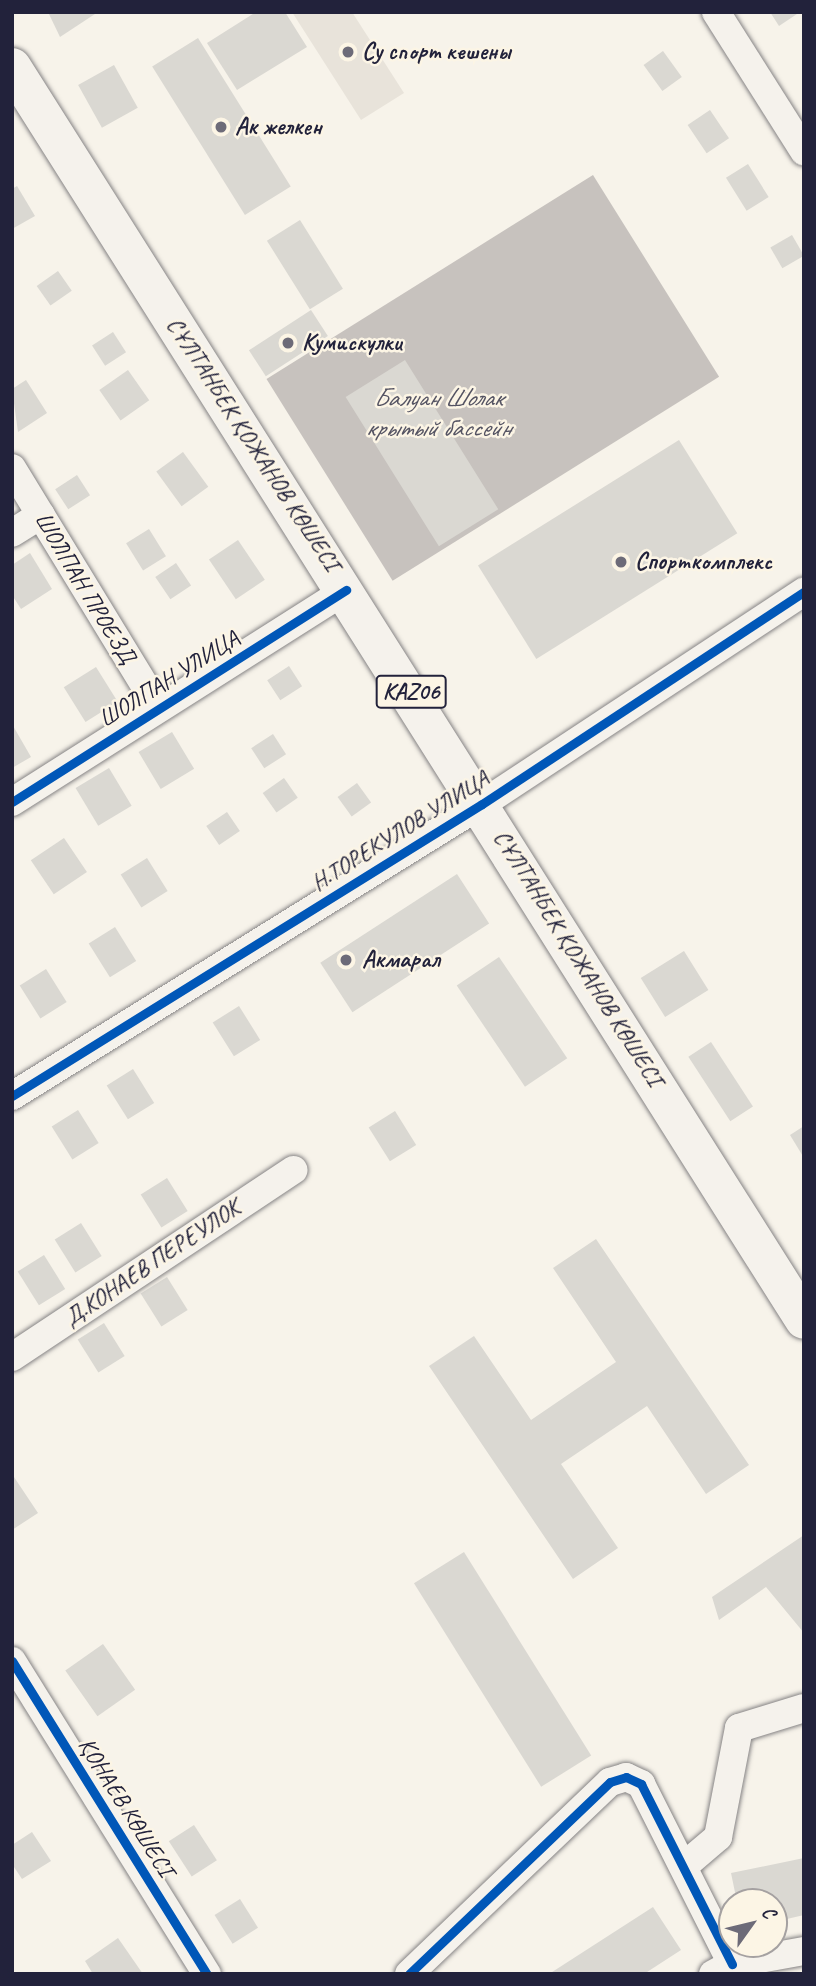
<!DOCTYPE html>
<html>
<head>
<meta charset="utf-8">
<style>
  body { margin:0 }
  #map { position:relative; width:816px; height:1986px; overflow:hidden; background:#f7f3ea; font-family:Caveat,sans-serif }
  div>[style] { position:absolute }
  [style*='--x'] { left:calc(var(--x)*1px); top:calc(var(--y)*1px); width:calc(var(--w)*1px); rotate:calc(var(--a)*1deg) }
  .green>* { inset:0; background:#e8e3da }
  .water>* { inset:0; background:#c7c2be; transform-origin:0 0 }
  .building>* { inset:0; background:#dad8d2; transform-origin:0 0 }
  .roads { filter:drop-shadow(0 0 2px #868485) drop-shadow(0 0 2px #868485) }
  .minor>* { height:28px; margin:-14px; padding:0 14px; transform-origin:14px; border-radius:14px; background:#f5f2ec }
  .primary>* { height:38px; margin:-19px; padding:0 19px; transform-origin:19px; border-radius:19px; background:#f5f2ec }
  .cycleway>* { height:9px; margin:-4.5px; padding:0 4.5px; transform-origin:4.5px; border-radius:4.5px; background:#0057b8 }
  .dots>* { width:19px; height:19px; translate:-50% -50%; box-sizing:border-box; border:4px solid #fcf5e5; border-radius:50% }
  span { translate:-50% -50%; white-space:nowrap; text-align:center; line-height:1.15; -webkit-text-stroke:5px #fcf5e5; paint-order:stroke }
  .shield-label span { padding:2px 5px; background:#fcf5e5; border:2px solid; border-radius:5px; -webkit-text-stroke-width:0 }
  .shield-label { font-size:23px; color:#22223b; font-weight:700 }
  .poi-label { font-size:24px; color:#22223b; font-weight:700 }
  .left { translate:0 -50%; text-align:left }
  .street-label { font-size:24px; color:#22223b }
  .water-label { font-size:26px; color:#545362; font-style:italic }
  .frame { position:absolute; inset:0; border:14px solid #22223b; pointer-events:none }
  .north { position:absolute; left:718px; top:1888px; width:70px; height:70px; box-sizing:border-box; background:#fcf5e5; border:2px solid #a5a1a1; border-radius:50%; rotate:56deg; font-size:19px; font-weight:700; line-height:28px; text-align:center; color:#22223b }
  .north::after { content:''; display:block; margin:auto; width:24px; height:32px; background:#6d6b78; clip-path:polygon(50% 0,100% 100%,50% 72%,0 100%) }
</style>
</head>
<body>
<div id="map">
  <div class="green">
    <i style="clip-path:polygon(292px 12px,352px 12px,404px 93px,361px 120px)"></i>
  </div>
  <div class="water">
    <i style="left:593px;top:175px;width:238px;height:385px;rotate:58deg"></i>
  </div>
  <div class="building">
    <i style="clip-path:polygon(48px 12px,98px 12px,60px 37px)"></i>
    <i style="clip-path:polygon(256px 12px,285px 12px,307px 47px,237px 90px,207px 43px)"></i>
    <i style="clip-path:polygon(770px 12px,800px 12px,779px 26px)"></i>
    <i style="left:198px;top:38px;width:175px;height:54px;rotate:58deg"></i>
    <i style="left:663px;top:51px;width:32px;height:24px;rotate:54deg"></i>
    <i style="left:114px;top:65px;width:49px;height:41px;rotate:61deg"></i>
    <i style="left:710px;top:110px;width:34px;height:27px;rotate:56deg"></i>
    <i style="left:748px;top:164px;width:39px;height:26px;rotate:58deg"></i>
    <i style="clip-path:polygon(17px 186px,35px 216px,12px 229px,12px 189px)"></i>
    <i style="left:300px;top:220px;width:81px;height:39px;rotate:58deg"></i>
    <i style="left:792px;top:235px;width:24px;height:25px;rotate:60deg"></i>
    <i style="left:58px;top:271px;width:24px;height:26px;rotate:55deg"></i>
    <i style="left:311px;top:310px;width:31px;height:74px;rotate:57deg"></i>
    <i style="left:113px;top:332px;width:24px;height:25px;rotate:57deg"></i>
    <i style="left:405px;top:360px;width:176px;height:70px;rotate:58deg"></i>
    <i style="left:128px;top:370px;width:37px;height:35px;rotate:55deg"></i>
    <i style="clip-path:polygon(26px 380px,47px 413px,18px 432px,12px 389px)"></i>
    <i style="left:679px;top:440px;width:110px;height:237px;rotate:58deg"></i>
    <i style="left:183px;top:452px;width:43px;height:33px;rotate:54deg"></i>
    <i style="left:77px;top:475px;width:24px;height:26px;rotate:57deg"></i>
    <i style="left:149px;top:529px;width:32px;height:27px;rotate:58deg"></i>
    <i style="left:238px;top:540px;width:48px;height:35px;rotate:56deg"></i>
    <i style="clip-path:polygon(30px 553px,52px 589px,21px 609px,12px 595px,12px 565px)"></i>
    <i style="left:176px;top:563px;width:27px;height:25px;rotate:56deg"></i>
    <i style="left:289px;top:666px;width:24px;height:26px;rotate:57deg"></i>
    <i style="left:96px;top:667px;width:41px;height:38px;rotate:58deg"></i>
    <i style="clip-path:polygon(12px 724px,31px 757px,12px 768px)"></i>
    <i style="left:172px;top:732px;width:43px;height:39px;rotate:59deg"></i>
    <i style="left:273px;top:734px;width:24px;height:26px;rotate:57deg"></i>
    <i style="left:109px;top:768px;width:44px;height:39px;rotate:59deg"></i>
    <i style="left:284px;top:778px;width:24px;height:26px;rotate:55deg"></i>
    <i style="left:357px;top:783px;width:24px;height:24px;rotate:54deg"></i>
    <i style="left:227px;top:812px;width:23px;height:25px;rotate:56deg"></i>
    <i style="left:64px;top:838px;width:41px;height:40px;rotate:56deg"></i>
    <i style="left:147px;top:858px;width:39px;height:31px;rotate:58deg"></i>
    <i style="left:457px;top:874px;width:59px;height:163px;rotate:57deg"></i>
    <i style="left:115px;top:927px;width:40px;height:31px;rotate:58deg"></i>
    <i style="left:684px;top:951px;width:46px;height:51px;rotate:58deg"></i>
    <i style="left:499px;top:957px;width:122px;height:51px;rotate:56deg"></i>
    <i style="left:46px;top:969px;width:39px;height:31px;rotate:58deg"></i>
    <i style="left:239px;top:1006px;width:40px;height:31px;rotate:58deg"></i>
    <i style="left:711px;top:1042px;width:77px;height:27px;rotate:57deg"></i>
    <i style="left:133px;top:1069px;width:40px;height:31px;rotate:58deg"></i>
    <i style="left:78px;top:1110px;width:39px;height:31px;rotate:58deg"></i>
    <i style="left:395px;top:1111px;width:40px;height:31px;rotate:58deg"></i>
    <i style="clip-path:polygon(804px 1126px,804px 1158px,790px 1135px)"></i>
    <i style="left:167px;top:1178px;width:39px;height:31px;rotate:58deg"></i>
    <i style="left:81px;top:1223px;width:39px;height:31px;rotate:58deg"></i>
    <i style="clip-path:polygon(596px 1239px,749px 1465px,706px 1494px,647px 1406px,561px 1464px,618px 1548px,573px 1579px,429px 1366px,474px 1336px,531px 1420px,616px 1362px,553px 1268px)"></i>
    <i style="left:44px;top:1255px;width:40px;height:31px;rotate:58deg"></i>
    <i style="left:167px;top:1277px;width:39px;height:31px;rotate:58deg"></i>
    <i style="left:104px;top:1323px;width:39px;height:31px;rotate:58deg"></i>
    <i style="clip-path:polygon(12px 1474px,38px 1513px,12px 1530px)"></i>
    <i style="clip-path:polygon(804px 1535px,804px 1633px,766px 1587px,719px 1620px,712px 1597px)"></i>
    <i style="left:464px;top:1552px;width:240px;height:59px;rotate:58deg"></i>
    <i style="left:103px;top:1644px;width:56px;height:46px;rotate:55deg"></i>
    <i style="left:194px;top:1825px;width:42px;height:30px;rotate:57deg"></i>
    <i style="clip-path:polygon(32px 1832px,51px 1861px,22px 1879px,12px 1864px,12px 1845px)"></i>
    <i style="clip-path:polygon(804px 1858px,804px 1915px,774px 1922px,774px 1902px,737px 1902px,731px 1873px)"></i>
    <i style="left:240px;top:1899px;width:34px;height:30px;rotate:58deg"></i>
    <i style="clip-path:polygon(653px 1907px,681px 1950px,644px 1974px,549px 1974px)"></i>
    <i style="clip-path:polygon(118px 1938px,143px 1974px,93px 1974px,85px 1961px)"></i>
  </div>
  <div class="roads">
    <div class="minor">
      <i style="--x:716;--y:12;--w:165;--a:57.7"></i>
      <i style="--x:12;--y:468;--w:280;--a:58.6"></i>
      <i style="--x:12;--y:533;--w:34;--a:-32"></i>
      <i style="--x:12;--y:802;--w:396;--a:-32.4"></i>
      <i style="--x:12;--y:1096;--w:553;--a:-31.85"></i>
      <i style="--x:482;--y:804;--w:386;--a:-33.4"></i>
      <i style="--x:12;--y:1357;--w:338;--a:-33.6"></i>
      <i style="--x:12;--y:1661;--w:369;--a:58.1"></i>
      <i style="--x:684;--y:1866;--w:45;--a:-40.5"></i>
      <i style="--x:718;--y:1837;--w:111;--a:-79.1"></i>
      <i style="--x:739;--y:1728;--w:68;--a:-17.1"></i>
      <i style="--x:409;--y:1974;--w:278;--a:-43.7"></i>
      <i style="--x:610;--y:1782;--w:17;--a:-17"></i>
      <i style="--x:626;--y:1777;--w:17;--a:25"></i>
      <i style="--x:641;--y:1784;--w:202;--a:63.2"></i>
      <i style="--x:713;--y:1974;--w:21;--a:-28"></i>
      <i style="--x:732;--y:1964;--w:73;--a:-10.2"></i>
    </div>
    <div class="primary">
      <i style="--x:12;--y:67;--w:1482;--a:57.7"></i>
    </div>
  </div>
  <div class="cycleway">
    <i style="--x:12;--y:802;--w:396;--a:-32.4"></i>
    <i style="--x:12;--y:1096;--w:553;--a:-31.85"></i>
    <i style="--x:482;--y:804;--w:386;--a:-33.4"></i>
    <i style="--x:12;--y:1661;--w:369;--a:58.1"></i>
    <i style="--x:409;--y:1974;--w:278;--a:-43.7"></i>
    <i style="--x:610;--y:1782;--w:17;--a:-17"></i>
    <i style="--x:626;--y:1777;--w:17;--a:25"></i>
    <i style="--x:641;--y:1784;--w:202;--a:63.2"></i>
  </div>
  <div class="dots">
    <i style="left:348px;top:52px;background:#6d6b78"></i>
    <i style="left:221px;top:127px;background:#6d6b78"></i>
    <i style="left:288px;top:343px;background:#6d6b78"></i>
    <i style="left:621px;top:562px;background:#6d6b78"></i>
    <i style="left:346px;top:960px;background:#6d6b78"></i>
  </div>
  <div class="shield-label">
    <span style="left:411px;top:692px">KАZ06</span>
  </div>
  <div class="poi-label">
    <span class="left" style="left:362px;top:52px">Су спорт кешены</span>
    <span class="left" style="left:235px;top:127px">Ак желкен</span>
    <span class="left" style="left:302px;top:343px">Кумискулки</span>
    <span class="left" style="left:635px;top:562px">Спорткомплекс</span>
    <span class="left" style="left:362px;top:960px">Акмарал</span>
  </div>
  <div class="street-label">
    <span style="left:253px;top:444px;rotate:57deg">СҰЛТАНБЕК ҚОЖАНОВ КӨШЕСІ</span>
    <span style="left:85px;top:588px;rotate:59deg">ШОЛПАН ПРОЕЗД</span>
    <span style="left:169px;top:679px;rotate:-32deg">ШОЛПАН УЛИЦА</span>
    <span style="left:400px;top:831px;rotate:-32deg">Н.ТОРЕКУЛОВ УЛИЦА</span>
    <span style="left:578px;top:958px;rotate:58deg">СҰЛТАНБЕК ҚОЖАНОВ КӨШЕСІ</span>
    <span style="left:152px;top:1263px;rotate:-34deg">Д.КОНАЕВ ПЕРЕУЛОК</span>
    <span style="left:126px;top:1807px;rotate:58deg">ҚОНАЕВ КӨШЕСІ</span>
  </div>
  <div class="water-label">
    <span style="left:438px;top:413px">Балуан Шолак<br>крытый бассейн</span>
  </div>
  <div class="frame"></div>
  <div class="north">С</div>
</div>
</body>
</html>
